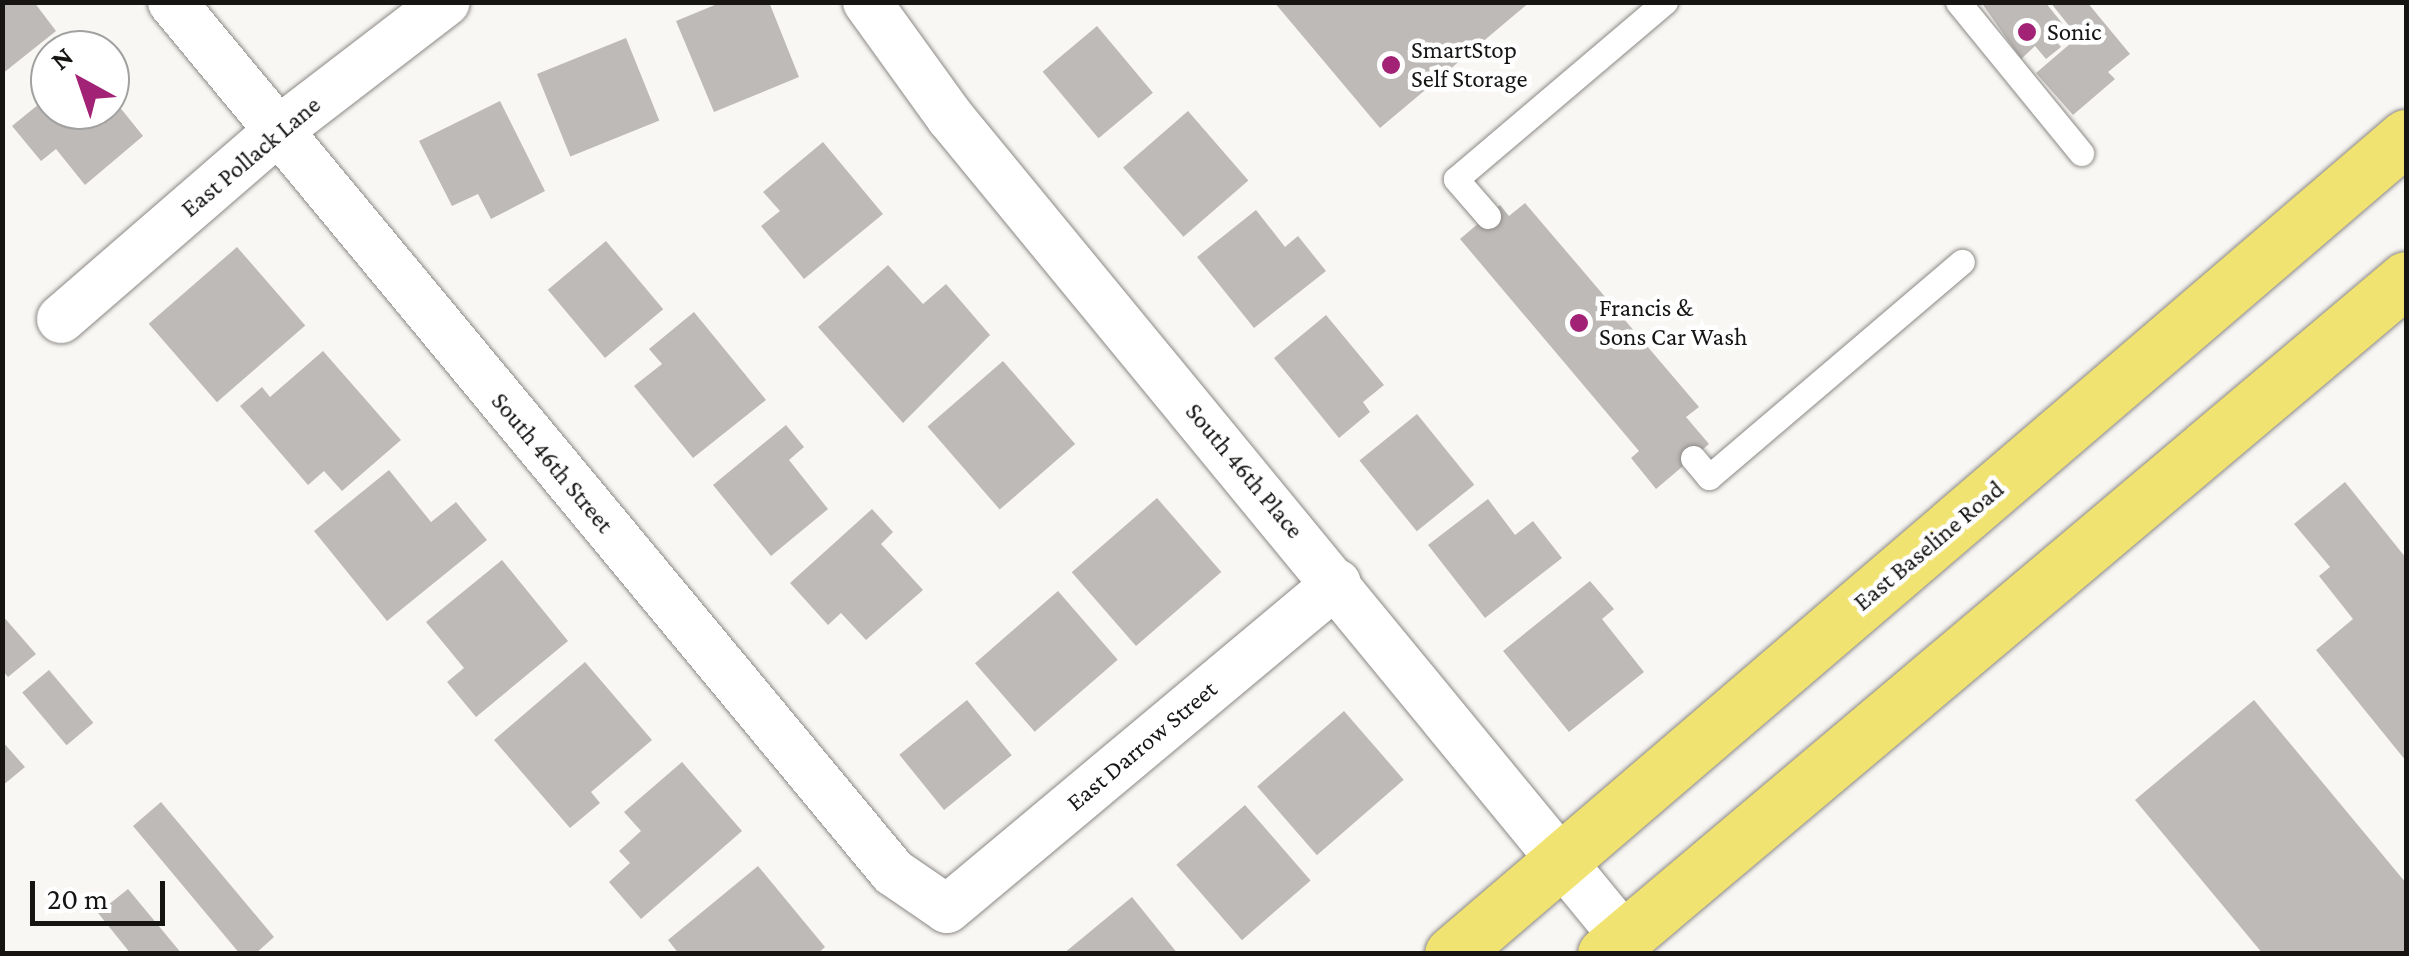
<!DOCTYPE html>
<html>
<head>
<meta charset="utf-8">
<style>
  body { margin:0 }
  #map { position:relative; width:2409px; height:956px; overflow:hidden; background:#f9f7f4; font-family:"Crimson Pro",serif }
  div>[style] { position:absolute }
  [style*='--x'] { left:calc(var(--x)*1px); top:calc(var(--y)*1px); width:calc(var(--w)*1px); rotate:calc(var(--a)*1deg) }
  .building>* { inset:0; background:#bdbab7; transform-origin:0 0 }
  .roads { filter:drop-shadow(0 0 2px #8b8986) drop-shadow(0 0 2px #8b8986) }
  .service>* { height:25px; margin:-12.5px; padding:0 12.5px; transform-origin:12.5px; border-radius:12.5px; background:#fff }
  .minor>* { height:48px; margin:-24px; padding:0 24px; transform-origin:24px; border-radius:24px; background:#fff }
  .primary>* { height:55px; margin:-27.5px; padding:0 27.5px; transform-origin:27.5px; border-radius:27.5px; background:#f1e372 }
  .dots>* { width:28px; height:28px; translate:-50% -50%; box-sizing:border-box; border:5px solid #fff; border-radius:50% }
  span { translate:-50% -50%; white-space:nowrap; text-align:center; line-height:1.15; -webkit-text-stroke:9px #fff; paint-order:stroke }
  .poi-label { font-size:25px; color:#161514 }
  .left { translate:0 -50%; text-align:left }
  .street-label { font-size:25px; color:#161514 }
  .frame { position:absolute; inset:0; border:5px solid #161514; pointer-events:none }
  .north { position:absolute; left:30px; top:30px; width:100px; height:100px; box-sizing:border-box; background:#fff; border:2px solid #a2a1a1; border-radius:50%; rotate:320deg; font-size:28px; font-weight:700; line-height:40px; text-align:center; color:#161514 }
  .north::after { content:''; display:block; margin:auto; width:35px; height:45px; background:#a22375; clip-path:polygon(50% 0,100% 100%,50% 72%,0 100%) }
  .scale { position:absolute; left:30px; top:881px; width:135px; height:45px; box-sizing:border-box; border:5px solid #161514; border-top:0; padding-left:12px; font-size:30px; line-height:35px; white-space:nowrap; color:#161514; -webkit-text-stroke:8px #fff; paint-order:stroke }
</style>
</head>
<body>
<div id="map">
  <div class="building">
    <i style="clip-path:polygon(2px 2px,34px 2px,56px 31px,2px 74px)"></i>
    <i style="clip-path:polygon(722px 2px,769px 2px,799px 77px,714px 112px,676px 21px)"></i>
    <i style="clip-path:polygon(1274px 2px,1530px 2px,1380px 128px)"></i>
    <i style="clip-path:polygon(1981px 2px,2045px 2px,2062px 23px,2050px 34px,2061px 47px,2046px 59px,2035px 46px,2021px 59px)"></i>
    <i style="clip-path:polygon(2050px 2px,2087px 2px,2130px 54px,2108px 72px,2115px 79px,2073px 115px,2036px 73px,2078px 37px)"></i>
    <i style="left:1097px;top:26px;width:87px;height:71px;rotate:50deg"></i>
    <i style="left:626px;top:38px;width:89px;height:96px;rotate:68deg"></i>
    <i style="clip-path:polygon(50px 95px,50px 110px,110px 110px,110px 95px,143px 136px,85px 185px,56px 149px,41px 161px,12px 126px)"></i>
    <i style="clip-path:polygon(500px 101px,545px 191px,491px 219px,478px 194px,452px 206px,419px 141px)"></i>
    <i style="left:1188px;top:111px;width:92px;height:86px;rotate:49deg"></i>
    <i style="clip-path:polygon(823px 142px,883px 214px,804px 279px,761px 226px,780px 211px,763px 192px)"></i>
    <i style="clip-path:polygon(1525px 203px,1699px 407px,1686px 417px,1709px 444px,1656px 489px,1631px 458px,1639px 451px,1460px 239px,1500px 205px,1509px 216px)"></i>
    <i style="clip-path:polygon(1256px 210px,1285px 247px,1298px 236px,1326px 271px,1254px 328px,1197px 257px)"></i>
    <i style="left:606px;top:241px;width:89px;height:76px;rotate:50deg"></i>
    <i style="left:237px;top:247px;width:104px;height:117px;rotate:49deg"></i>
    <i style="clip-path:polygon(888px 265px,923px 304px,946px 284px,990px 335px,903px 423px,818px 327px)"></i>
    <i style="clip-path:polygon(694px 312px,766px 400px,693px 458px,634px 386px,662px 364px,649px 349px)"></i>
    <i style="clip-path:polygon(1326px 315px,1384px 385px,1363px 402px,1370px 412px,1339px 438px,1274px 358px)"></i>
    <i style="clip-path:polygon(323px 351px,401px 440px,342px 491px,324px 471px,308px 485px,240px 406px,262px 387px,270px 397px)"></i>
    <i style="left:1003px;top:361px;width:110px;height:100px;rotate:49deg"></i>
    <i style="left:1417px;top:414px;width:91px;height:74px;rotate:51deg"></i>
    <i style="clip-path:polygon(786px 425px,804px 447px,789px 460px,828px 509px,771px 556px,713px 485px)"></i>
    <i style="clip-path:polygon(389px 470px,431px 522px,456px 502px,487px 540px,387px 621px,314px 531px)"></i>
    <i style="clip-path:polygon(2345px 482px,2406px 558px,2406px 761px,2316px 650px,2353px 619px,2319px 576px,2330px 567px,2294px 524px)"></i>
    <i style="left:1157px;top:498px;width:98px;height:113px;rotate:49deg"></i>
    <i style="clip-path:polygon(1488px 499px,1515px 535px,1533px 521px,1562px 558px,1485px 618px,1428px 545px)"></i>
    <i style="clip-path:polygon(872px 509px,893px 532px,881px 544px,923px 590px,866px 640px,841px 613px,828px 625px,790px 583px)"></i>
    <i style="clip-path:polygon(502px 560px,568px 641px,476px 717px,447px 682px,464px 668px,426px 622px)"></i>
    <i style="clip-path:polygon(1590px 581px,1614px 609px,1602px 619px,1644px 672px,1569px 732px,1503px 651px)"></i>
    <i style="left:1058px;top:591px;width:91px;height:110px;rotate:49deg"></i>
    <i style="clip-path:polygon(2px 615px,36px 654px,8px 677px,2px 670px)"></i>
    <i style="clip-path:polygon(585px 662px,652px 740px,591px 792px,600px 803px,570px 828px,494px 740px)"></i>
    <i style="left:49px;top:670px;width:69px;height:35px;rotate:50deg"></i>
    <i style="left:967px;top:700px;width:71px;height:87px;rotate:51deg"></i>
    <i style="clip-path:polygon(2254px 700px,2406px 883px,2406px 954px,2263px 954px,2135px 800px)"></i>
    <i style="left:1344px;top:711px;width:91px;height:115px;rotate:49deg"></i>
    <i style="clip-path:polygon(2px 741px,25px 767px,2px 786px)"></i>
    <i style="clip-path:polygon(682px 762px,742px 831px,641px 919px,609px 882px,630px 863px,619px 851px,641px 831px,624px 812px)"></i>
    <i style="clip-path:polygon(161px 802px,274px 937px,255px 954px,240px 954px,133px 826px)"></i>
    <i style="left:1245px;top:805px;width:100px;height:91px;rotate:49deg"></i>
    <i style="clip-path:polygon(758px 866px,825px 947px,817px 954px,679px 954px,668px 940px)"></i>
    <i style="clip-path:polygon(128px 889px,182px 954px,131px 954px,98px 913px)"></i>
    <i style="clip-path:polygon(1132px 897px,1178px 954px,1063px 954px)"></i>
  </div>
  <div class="roads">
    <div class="service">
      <i style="--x:1958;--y:2;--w:195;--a:50.8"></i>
      <i style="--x:1488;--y:216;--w:49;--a:-130.9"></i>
      <i style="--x:1456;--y:179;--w:274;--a:-40.3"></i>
      <i style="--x:1693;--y:458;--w:25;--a:50"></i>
      <i style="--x:1709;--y:477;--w:332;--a:-40.4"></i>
    </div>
    <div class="minor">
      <i style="--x:172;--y:2;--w:1130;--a:50.35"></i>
      <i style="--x:893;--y:872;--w:65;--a:34.4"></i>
      <i style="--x:947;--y:909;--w:508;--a:-39.89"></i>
      <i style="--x:867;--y:2;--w:142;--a:54.2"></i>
      <i style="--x:950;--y:117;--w:1061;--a:50.58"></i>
      <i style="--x:61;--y:319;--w:289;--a:-40.9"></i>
      <i style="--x:279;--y:130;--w:210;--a:-37.5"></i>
    </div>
    <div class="primary">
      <i style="--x:1452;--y:954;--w:1256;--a:-40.58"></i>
      <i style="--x:1605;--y:954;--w:1047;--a:-40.12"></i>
    </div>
  </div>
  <div class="dots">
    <i style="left:2027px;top:32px;background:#a22375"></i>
    <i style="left:1391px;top:65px;background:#a22375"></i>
    <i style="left:1579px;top:323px;background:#a22375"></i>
  </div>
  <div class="poi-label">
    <span class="left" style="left:2047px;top:32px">Sonic</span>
    <span class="left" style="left:1411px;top:65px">SmartStop<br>Self Storage</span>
    <span class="left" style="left:1599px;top:323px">Francis &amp;<br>Sons Car Wash</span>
  </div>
  <div class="street-label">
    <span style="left:251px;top:157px;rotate:-40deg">East Pollack Lane</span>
    <span style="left:552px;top:463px;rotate:50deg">South 46th Street</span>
    <span style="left:1244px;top:471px;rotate:50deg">South 46th Place</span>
    <span style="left:1929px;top:546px;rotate:-40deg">East Baseline Road</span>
    <span style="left:1142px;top:746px;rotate:-40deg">East Darrow Street</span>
  </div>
  <div class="frame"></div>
  <div class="north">N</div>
  <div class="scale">20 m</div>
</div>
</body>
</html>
